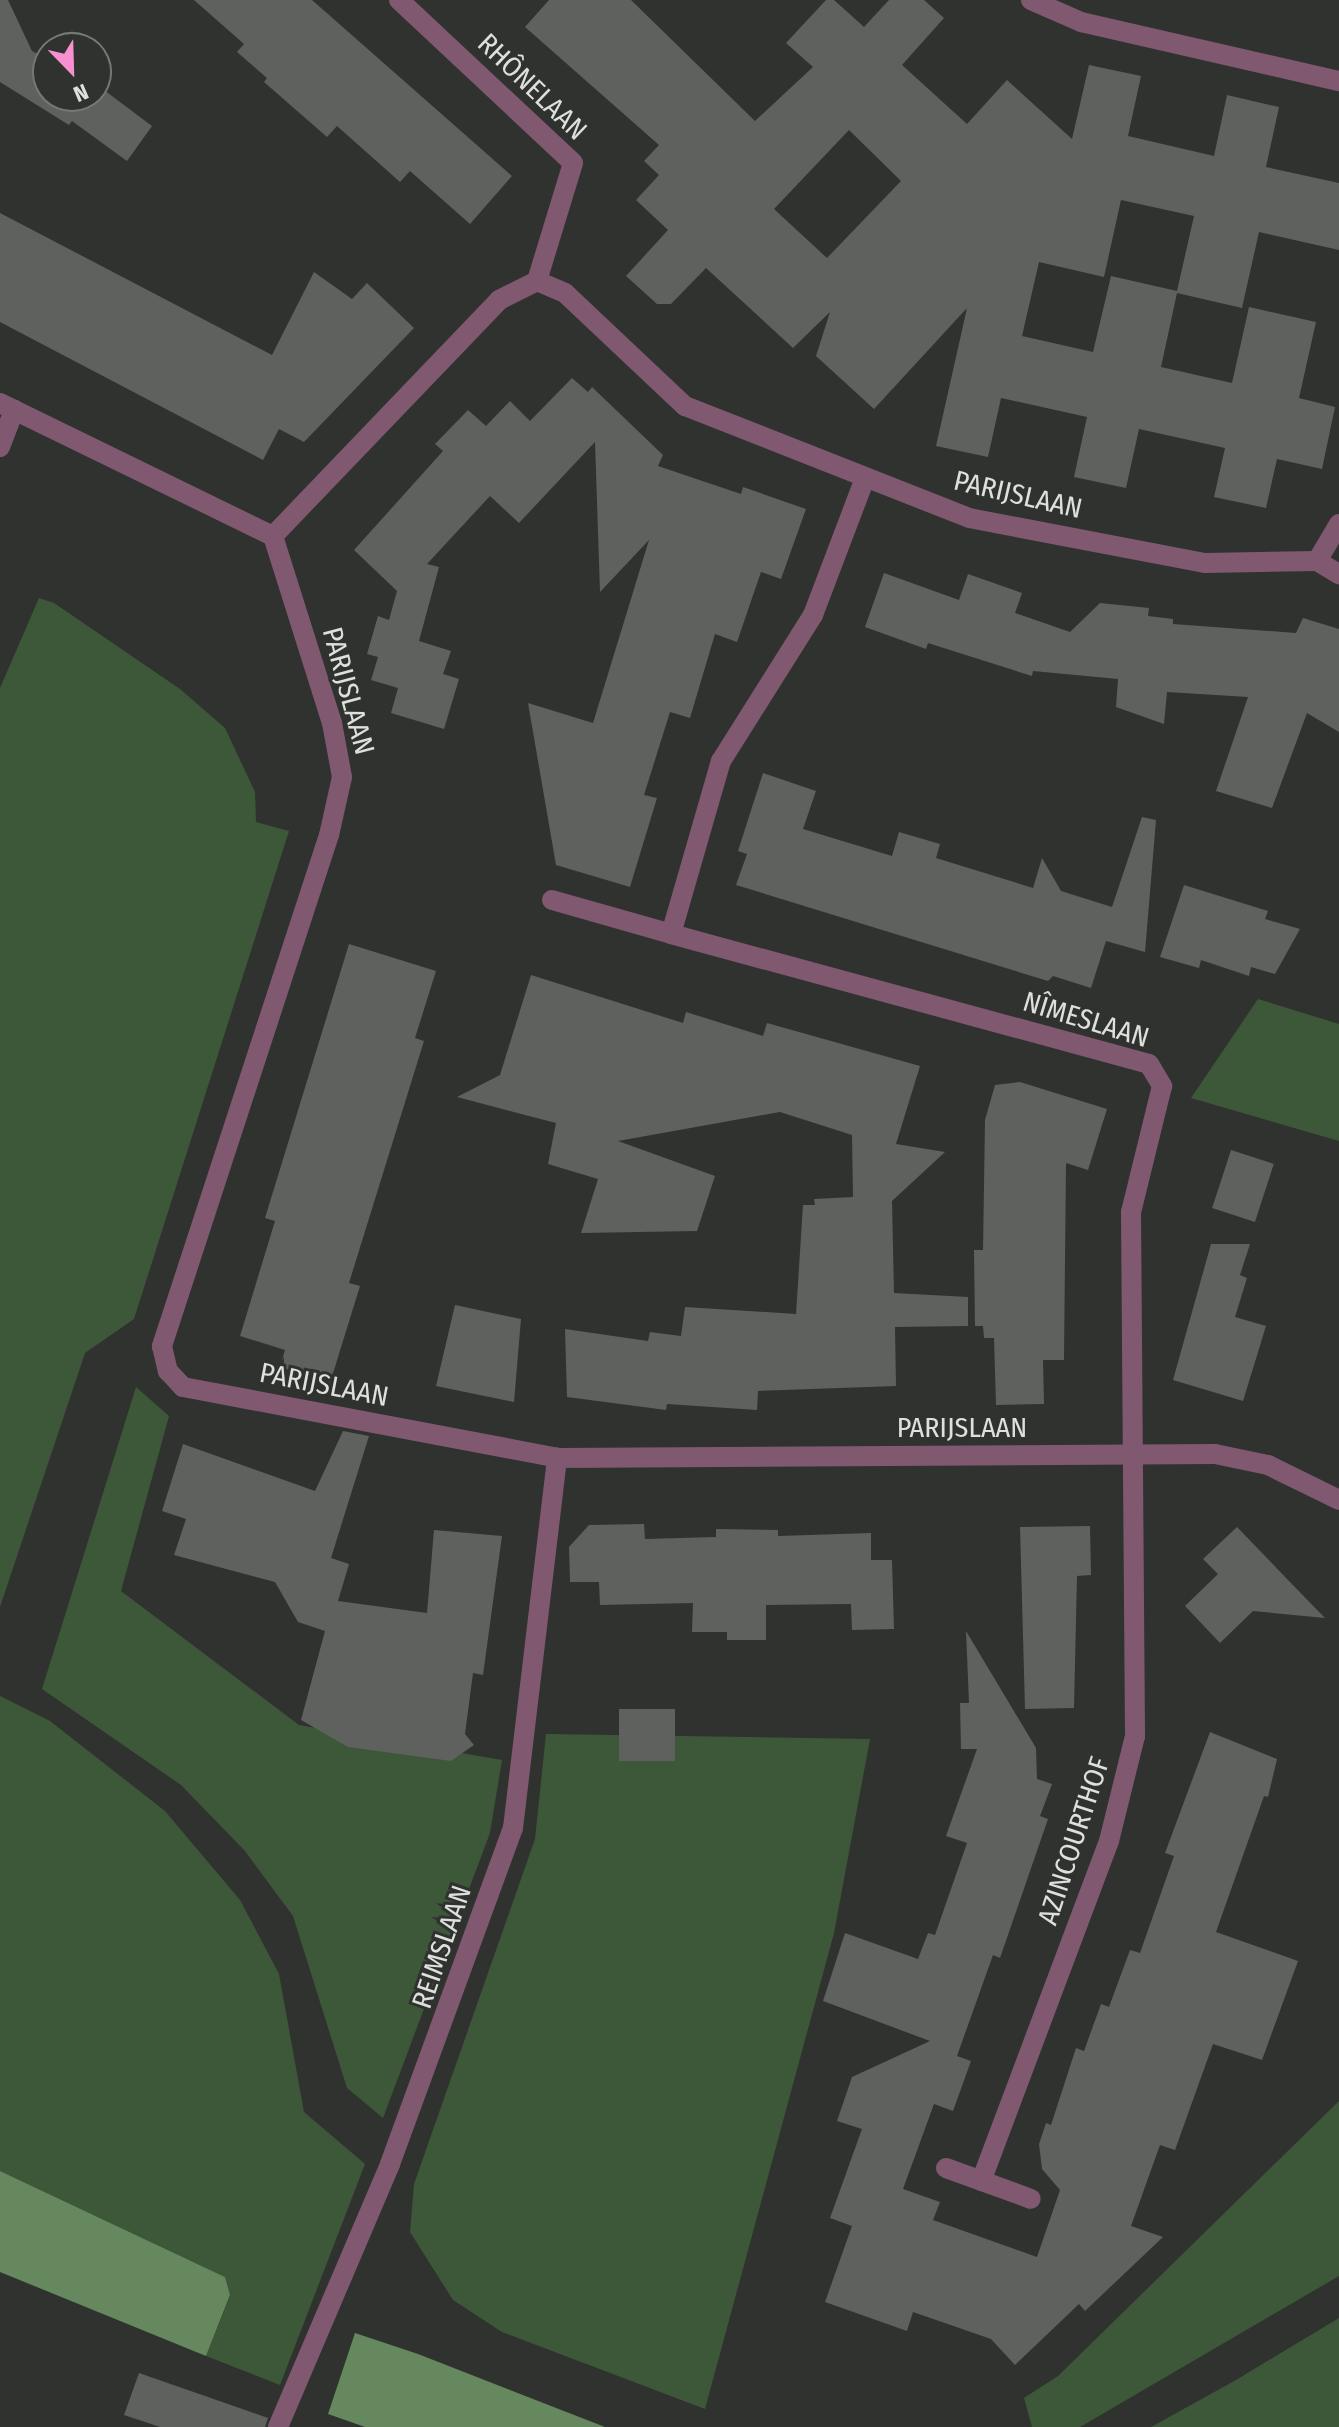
<!DOCTYPE html>
<html>
<head>
<meta charset="utf-8">
<style>
  body { margin:0 }
  #map { position:relative; width:1339px; height:2427px; overflow:hidden; background:#30322f; font-family:"Fira Sans Condensed",sans-serif }
  div>[style] { position:absolute }
  [style*='--x'] { left:calc(var(--x)*1px); top:calc(var(--y)*1px); width:calc(var(--w)*1px); rotate:calc(var(--a)*1deg) }
  .green>* { inset:0; background:#3d5838 }
  .water>* { inset:0; background:#65885e }
  .building>* { inset:0; background:#5f615e; transform-origin:0 0 }
  .minor>* { height:20px; margin:-10px; padding:0 10px; transform-origin:10px; border-radius:10px; background:#805970 }
  span { translate:-50% -50%; white-space:nowrap; text-align:center; line-height:1.15; -webkit-text-stroke:6px #30322f; paint-order:stroke }
  .street-label { font-size:28px; color:#dee0de }
  .north { position:absolute; left:32px; top:32px; width:80px; height:80px; box-sizing:border-box; background:#30322f; border:2px solid #767875; border-radius:50%; rotate:157deg; font-size:22px; font-weight:700; line-height:32px; text-align:center; color:#dee0de }
  .north::after { content:''; display:block; margin:auto; width:28px; height:36px; background:#f790ce; clip-path:polygon(50% 0,100% 100%,50% 72%,0 100%) }
</style>
</head>
<body>
<div id="map">
  <div class="green">
    <i style="clip-path:polygon(39px 598px,54px 603px,180px 689px,225px 728px,255px 792px,256px 822px,289px 831px,134px 1319px,85px 1353px,0 1607px,0 688px)"></i>
    <i style="clip-path:polygon(1258px 999px,1339px 1024px,1339px 1141px,1191px 1098px)"></i>
    <i style="clip-path:polygon(136px 1387px,169px 1416px,121px 1591px,299px 1725px,502px 1760px,490px 1833px,383px 2118px,347px 2088px,293px 1916px,245px 1851px,181px 1785px,42px 1689px)"></i>
    <i style="clip-path:polygon(0 1696px,50px 1721px,165px 1811px,240px 1900px,279px 1974px,304px 2112px,365px 2164px,280px 2385px,206px 2356px,230px 2296px,225px 2277px,0 2171px)"></i>
    <i style="clip-path:polygon(546px 1734px,870px 1739px,834px 1933px,705px 2409px,502px 2332px,453px 2300px,410px 2232px,414px 2184px,535px 1839px)"></i>
    <i style="clip-path:polygon(1339px 2101px,1339px 2276px,1080px 2427px,1032px 2427px,1024px 2398px,1058px 2376px)"></i>
    <i style="clip-path:polygon(1339px 2318px,1339px 2427px,1151px 2427px,1236px 2380px)"></i>
  </div>
  <div class="water">
    <i style="clip-path:polygon(0 2171px,225px 2277px,230px 2295px,206px 2356px,0 2272px)"></i>
    <i style="clip-path:polygon(355px 2333px,418px 2354px,605px 2427px,365px 2427px,328px 2414px)"></i>
  </div>
  <div class="building">
    <i style="clip-path:polygon(0 0,8px 0,32px 51px,48px 59px,48px 96px,96px 96px,96px 84px,152px 126px,127px 161px,72px 121px,69px 125px,0 82px)"></i>
    <i style="clip-path:polygon(194px 0,312px 0,512px 176px,470px 224px,410px 171px,400px 182px,337px 126px,327px 137px,264px 82px,267px 78px,237px 52px,244px 44px)"></i>
    <i style="clip-path:polygon(evenodd,549px 0,631px 0,755px 121px,813px 67px,786px 43px,826px 0,834px 0,864px 27px,889px 0,924px 0,944px 18px,902px 65px,967px 124px,1007px 80px,1072px 139px,1089px 65px,1141px 76px,1128px 136px,1214px 156px,1227px 95px,1279px 107px,1266px 167px,1339px 183px,1339px 250px,1259px 232px,1242px 308px,1177px 293px,1161px 367px,1232px 383px,1249px 307px,1316px 322px,1299px 398px,1335px 407px,1322px 469px,1277px 459px,1266px 508px,1214px 497px,1225px 448px,1139px 429px,1126px 488px,1074px 477px,1087px 417px,1001px 398px,988px 457px,936px 446px,967px 308px,874px 409px,816px 356px,830px 312px,793px 348px,706px 268px,671px 304px,657px 304px,626px 276px,668px 230px,636px 200px,659px 175px,644px 161px,659px 145px,525px 27px,549px 0,849px 130px,901px 181px,827px 258px,774px 209px,849px 130px,549px 0,1121px 200px,1194px 216px,1177px 291px,1111px 276px,1093px 352px,1022px 336px,1039px 262px,1104px 277px,1121px 200px)"></i>
    <i style="clip-path:polygon(0 213px,272px 355px,314px 272px,352px 299px,367px 283px,414px 328px,304px 442px,279px 429px,263px 460px,0 322px)"></i>
    <i style="clip-path:polygon(572px 378px,588px 392px,592px 387px,663px 455px,658px 466px,741px 494px,743px 487px,806px 509px,781px 579px,761px 572px,737px 642px,715px 634px,690px 718px,670px 712px,644px 795px,657px 798px,630px 887px,556px 865px,528px 703px,593px 723px,649px 540px,600px 592px,595px 442px,519px 523px,490px 496px,427px 564px,439px 567px,419px 641px,451px 651px,443px 674px,459px 679px,444px 729px,391px 713px,398px 688px,371px 680px,378px 657px,367px 654px,378px 616px,389px 620px,397px 591px,354px 550px,443px 451px,435px 444px,468px 410px,486px 426px,510px 401px,530px 421px)"></i>
    <i style="clip-path:polygon(884px 573px,959px 600px,968px 574px,1022px 593px,1015px 613px,1070px 632px,1100px 603px,1149px 608px,1148px 616px,1173px 619px,1173px 624px,1296px 633px,1303px 618px,1339px 629px,1339px 732px,1307px 713px,1272px 808px,1216px 791px,1248px 697px,1167px 692px,1164px 724px,1116px 707px,1118px 679px,1033px 671px,1032px 676px,928px 643px,926px 649px,865px 627px)"></i>
    <i style="clip-path:polygon(763px 773px,816px 791px,803px 829px,892px 856px,899px 832px,940px 844px,936px 858px,1033px 888px,1042px 858px,1061px 891px,1112px 907px,1142px 817px,1156px 820px,1145px 952px,1106px 941px,1091px 988px,1053px 976px,1048px 981px,736px 885px,747px 854px,738px 851px)"></i>
    <i style="clip-path:polygon(1184px 885px,1268px 911px,1265px 919px,1300px 929px,1275px 974px,1251px 967px,1249px 976px,1201px 960px,1199px 968px,1160px 957px)"></i>
    <i style="clip-path:polygon(349px 944px,436px 971px,415px 1038px,424px 1041px,349px 1283px,360px 1286px,330px 1383px,280px 1367px,285px 1350px,240px 1336px,275px 1221px,265px 1218px)"></i>
    <i style="clip-path:polygon(531px 975px,683px 1023px,686px 1012px,763px 1036px,767px 1023px,920px 1066px,896px 1144px,945px 1152px,892px 1201px,894px 1293px,968px 1297px,968px 1326px,895px 1327px,896px 1386px,758px 1391px,757px 1410px,667px 1404px,666px 1410px,567px 1397px,565px 1329px,648px 1341px,650px 1332px,681px 1336px,685px 1307px,796px 1314px,803px 1205px,815px 1205px,814px 1199px,853px 1197px,852px 1135px,780px 1112px,618px 1141px,715px 1176px,697px 1231px,581px 1233px,598px 1179px,548px 1164px,556px 1123px,457px 1097px,500px 1075px)"></i>
    <i style="clip-path:polygon(1020px 1082px,1107px 1109px,1088px 1170px,1066px 1163px,1064px 1360px,1043px 1360px,1044px 1404px,996px 1405px,994px 1338px,984px 1338px,983px 1326px,975px 1326px,974px 1250px,983px 1250px,985px 1120px,995px 1085px)"></i>
    <i style="left:1231px;top:1150px;width:45px;height:61px;rotate:18deg"></i>
    <i style="clip-path:polygon(1211px 1244px,1250px 1244px,1240px 1275px,1247px 1278px,1235px 1317px,1266px 1326px,1243px 1401px,1173px 1380px)"></i>
    <i style="clip-path:polygon(455px 1305px,521px 1319px,514px 1402px,436px 1386px)"></i>
    <i style="clip-path:polygon(343px 1431px,369px 1436px,331px 1558px,349px 1564px,338px 1601px,427px 1613px,434px 1530px,502px 1536px,483px 1675px,473px 1673px,465px 1734px,474px 1745px,451px 1761px,348px 1747px,301px 1720px,325px 1631px,298px 1622px,275px 1582px,174px 1555px,186px 1519px,162px 1511px,183px 1444px,315px 1491px)"></i>
    <i style="clip-path:polygon(644px 1524px,645px 1539px,716px 1537px,716px 1529px,778px 1530px,778px 1536px,871px 1533px,871px 1560px,892px 1560px,894px 1629px,852px 1630px,851px 1604px,766px 1605px,766px 1640px,727px 1640px,727px 1632px,692px 1632px,693px 1603px,600px 1605px,599px 1582px,570px 1582px,569px 1547px,589px 1525px)"></i>
    <i style="clip-path:polygon(1090px 1526px,1091px 1575px,1077px 1576px,1074px 1708px,1025px 1709px,1020px 1527px)"></i>
    <i style="clip-path:polygon(1237px 1527px,1288px 1580px,1325px 1618px,1253px 1611px,1220px 1643px,1185px 1606px,1218px 1574px,1203px 1559px)"></i>
    <i style="clip-path:polygon(966px 1631px,1036px 1748px,1037px 1779px,1052px 1784px,1040px 1816px,1048px 1819px,1000px 1958px,993px 1955px,957px 2056px,971px 2061px,953px 2111px,934px 2104px,903px 2189px,940px 2202px,933px 2220px,1037px 2257px,1060px 2190px,1042px 2169px,1039px 2144px,1046px 2123px,1051px 2125px,1076px 2048px,1084px 2051px,1101px 2004px,1109px 2007px,1130px 1950px,1140px 1953px,1174px 1856px,1165px 1853px,1210px 1732px,1277px 1759px,1268px 1797px,1264px 1796px,1216px 1932px,1298px 1961px,1262px 2060px,1213px 2044px,1175px 2150px,1160px 2145px,1131px 2226px,1163px 2237px,1085px 2311px,1079px 2304px,1015px 2365px,991px 2339px,913px 2312px,907px 2331px,825px 2302px,852px 2226px,830px 2218px,862px 2129px,837px 2121px,852px 2077px,930px 2041px,823px 2001px,845px 1933px,918px 1959px,928px 1933px,935px 1935px,967px 1843px,946px 1836px,977px 1749px,961px 1749px,960px 1703px,969px 1703px)"></i>
    <i style="left:619px;top:1709px;width:56px;height:52px"></i>
    <i style="clip-path:polygon(139px 2373px,268px 2418px,265px 2427px,160px 2427px,124px 2415px)"></i>
  </div>
  <div class="minor">
    <i style="--x:399;--y:0;--w:238;--a:43.1"></i>
    <i style="--x:573;--y:163;--w:123;--a:107"></i>
    <i style="--x:1031;--y:0;--w:55;--a:23.7"></i>
    <i style="--x:1081;--y:22;--w:265;--a:12.9"></i>
    <i style="--x:0;--y:403;--w:304;--a:26"></i>
    <i style="--x:273;--y:536;--w:327;--a:-46.2"></i>
    <i style="--x:499;--y:300;--w:42;--a:-26.6"></i>
    <i style="--x:537;--y:281;--w:30;--a:23"></i>
    <i style="--x:565;--y:293;--w:165;--a:43.3"></i>
    <i style="--x:685;--y:406;--w:305;--a:21.5"></i>
    <i style="--x:969;--y:518;--w:240;--a:10.8"></i>
    <i style="--x:1205;--y:563;--w:112;--a:-1"></i>
    <i style="--x:1317;--y:561;--w:26;--a:31"></i>
    <i style="--x:0;--y:447;--w:40;--a:-69"></i>
    <i style="--x:273;--y:536;--w:196;--a:72.5"></i>
    <i style="--x:332;--y:723;--w:55;--a:79.5"></i>
    <i style="--x:342;--y:777;--w:59;--a:102.6"></i>
    <i style="--x:329;--y:835;--w:538;--a:108.1"></i>
    <i style="--x:162;--y:1346;--w:26;--a:77"></i>
    <i style="--x:168;--y:1371;--w:22;--a:47"></i>
    <i style="--x:183;--y:1387;--w:381;--a:10.7"></i>
    <i style="--x:557;--y:1458;--w:658;--a:-0.35"></i>
    <i style="--x:1215;--y:1454;--w:54;--a:11.7"></i>
    <i style="--x:1268;--y:1465;--w:79;--a:26.2"></i>
    <i style="--x:1317;--y:561;--w:43;--a:-59.3"></i>
    <i style="--x:552;--y:900;--w:124;--a:15.9"></i>
    <i style="--x:671;--y:934;--w:180;--a:-73.9"></i>
    <i style="--x:721;--y:761;--w:173;--a:-57.8"></i>
    <i style="--x:813;--y:615;--w:147;--a:-69.2"></i>
    <i style="--x:671;--y:934;--w:495;--a:15.2"></i>
    <i style="--x:1149;--y:1064;--w:26;--a:59"></i>
    <i style="--x:1162;--y:1086;--w:130;--a:103.8"></i>
    <i style="--x:1131;--y:1212;--w:524;--a:89.56"></i>
    <i style="--x:1135;--y:1736;--w:108;--a:103.9"></i>
    <i style="--x:1109;--y:1841;--w:363;--a:110.6"></i>
    <i style="--x:946;--y:2168;--w:90;--a:20"></i>
    <i style="--x:278;--y:2427;--w:286;--a:-66.9"></i>
    <i style="--x:390;--y:2164;--w:358;--a:-69.9"></i>
    <i style="--x:513;--y:1828;--w:373;--a:-83.2"></i>
  </div>
  <div class="street-label">
    <span style="left:532px;top:87px;rotate:44deg">RHÔNELAAN</span>
    <span style="left:1018px;top:495px;rotate:13deg">PARIJSLAAN</span>
    <span style="left:348px;top:691px;rotate:75deg">PARIJSLAAN</span>
    <span style="left:1086px;top:1020px;rotate:17deg">NÎMESLAAN</span>
    <span style="left:324px;top:1385px;rotate:11deg">PARIJSLAAN</span>
    <span style="left:962px;top:1428px">PARIJSLAAN</span>
    <span style="left:1074px;top:1841px;rotate:-72deg">AZINCOURTHOF</span>
    <span style="left:442px;top:1947px;rotate:-71deg">REIMSLAAN</span>
  </div>
  <div class="north">N</div>
</div>
</body>
</html>
